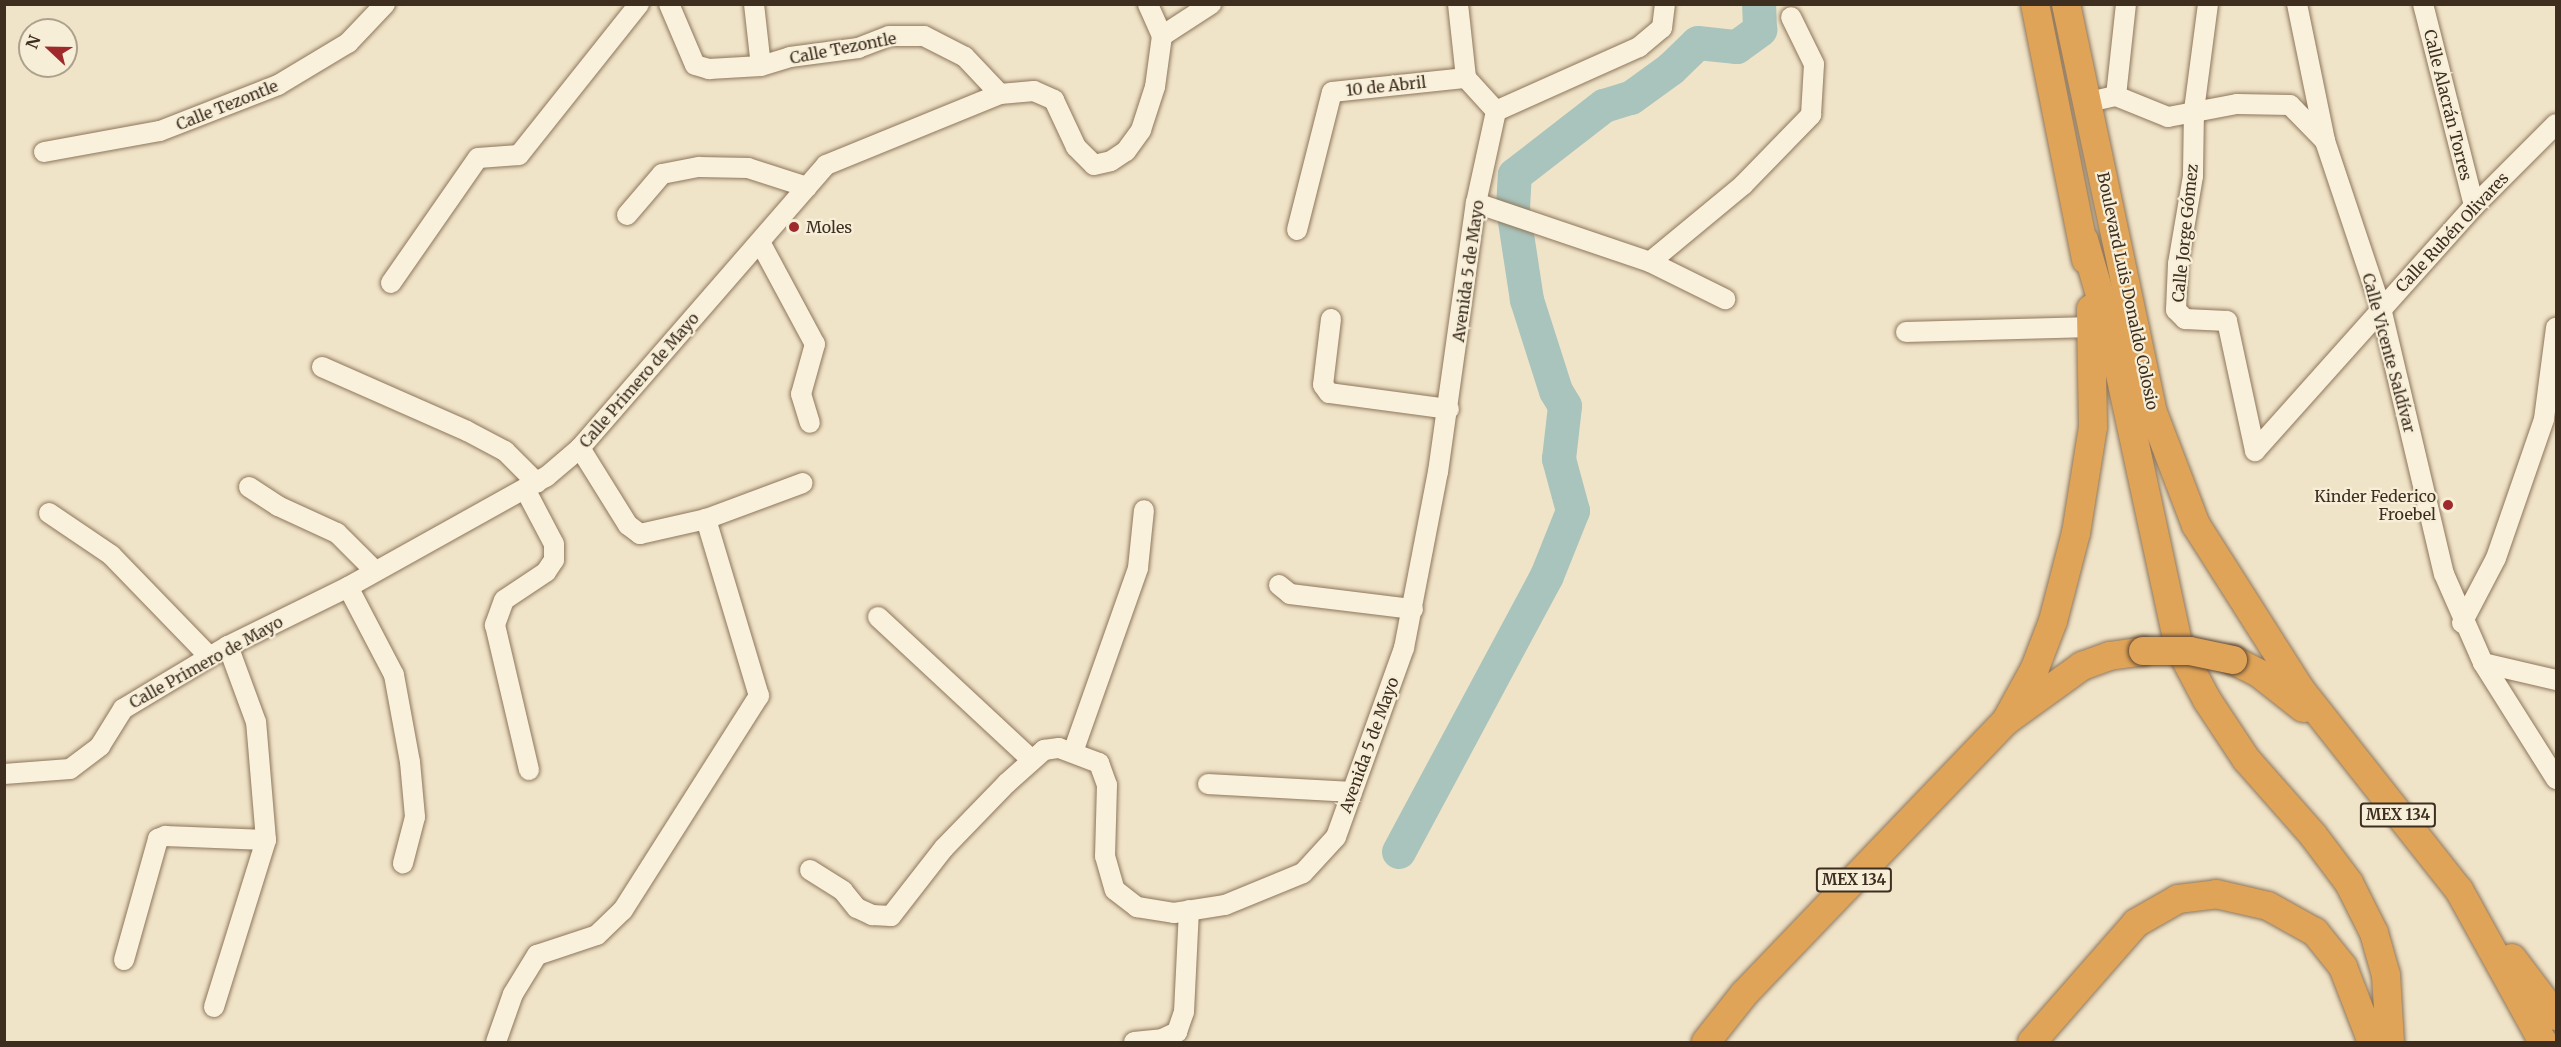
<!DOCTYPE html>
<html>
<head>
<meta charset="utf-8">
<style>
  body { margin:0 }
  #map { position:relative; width:2561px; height:1047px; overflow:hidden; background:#f0e4c8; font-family:Merriweather,serif }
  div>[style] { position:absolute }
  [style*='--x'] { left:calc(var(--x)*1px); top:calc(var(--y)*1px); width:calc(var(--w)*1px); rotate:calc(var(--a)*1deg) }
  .river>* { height:34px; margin:-17px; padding:0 17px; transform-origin:17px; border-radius:17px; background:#a9c4bc }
  .roads { filter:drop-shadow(0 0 2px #8d765c) drop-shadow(0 0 2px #8d765c) }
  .minor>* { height:20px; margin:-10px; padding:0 10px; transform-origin:10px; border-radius:10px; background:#faf1dc }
  .highway>* { height:28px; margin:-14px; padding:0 14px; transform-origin:14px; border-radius:14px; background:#e0a458 }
  .bridges { filter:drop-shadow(0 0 2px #5b4430) drop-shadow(0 0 2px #5b4430) }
  .highway-bridge>* { height:28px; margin:-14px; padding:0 14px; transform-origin:14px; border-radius:14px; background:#e0a458 }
  .dots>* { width:16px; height:16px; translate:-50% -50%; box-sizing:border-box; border:3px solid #f7eed8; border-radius:50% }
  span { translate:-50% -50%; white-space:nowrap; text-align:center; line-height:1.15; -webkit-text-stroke:4.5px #f7eed8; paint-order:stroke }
  .shield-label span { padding:2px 4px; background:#f7eed8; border:2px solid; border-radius:4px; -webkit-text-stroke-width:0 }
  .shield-label { font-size:15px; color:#3d2e20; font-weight:700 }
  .street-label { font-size:16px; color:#3d2e20 }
  .poi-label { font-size:16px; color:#3d2e20 }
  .left { translate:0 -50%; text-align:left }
  .right { translate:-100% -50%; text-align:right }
  .frame { position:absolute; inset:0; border:6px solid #3d2e20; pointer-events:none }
  .north { position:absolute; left:18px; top:18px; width:60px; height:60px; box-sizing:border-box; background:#f7eed8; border:2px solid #ada18e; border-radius:50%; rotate:292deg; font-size:16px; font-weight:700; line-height:24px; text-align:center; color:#3d2e20 }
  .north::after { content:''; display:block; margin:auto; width:21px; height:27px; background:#9e2a2b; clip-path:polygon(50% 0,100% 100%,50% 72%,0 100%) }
</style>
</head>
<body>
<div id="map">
  <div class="river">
    <i style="--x:1399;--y:852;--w:313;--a:-61.8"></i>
    <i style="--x:1547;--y:576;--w:70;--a:-68.2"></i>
    <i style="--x:1573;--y:511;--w:54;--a:-105.1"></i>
    <i style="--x:1559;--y:459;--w:53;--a:-83.5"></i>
    <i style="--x:1565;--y:406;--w:17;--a:-121"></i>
    <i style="--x:1556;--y:391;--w:96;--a:-107.7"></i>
    <i style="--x:1527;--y:300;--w:92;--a:-98.7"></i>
    <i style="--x:1513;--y:209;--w:34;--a:-87"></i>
    <i style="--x:1515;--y:175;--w:113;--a:-37.8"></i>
    <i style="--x:1604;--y:106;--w:28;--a:-17"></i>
    <i style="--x:1631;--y:98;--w:49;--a:-35.9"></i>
    <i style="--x:1671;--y:69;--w:37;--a:-44"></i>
    <i style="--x:1698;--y:43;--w:39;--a:6"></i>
    <i style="--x:1737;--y:47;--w:29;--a:-36"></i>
    <i style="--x:1760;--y:30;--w:26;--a:-92"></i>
  </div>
  <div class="roads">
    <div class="minor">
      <i style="--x:669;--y:4;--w:66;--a:66.9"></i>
      <i style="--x:695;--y:65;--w:15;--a:16"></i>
      <i style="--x:709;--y:69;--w:52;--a:-3.3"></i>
      <i style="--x:761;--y:66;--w:30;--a:-17"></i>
      <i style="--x:790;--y:57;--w:69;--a:-7.5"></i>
      <i style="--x:858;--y:48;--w:33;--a:-21"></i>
      <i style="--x:889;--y:36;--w:35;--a:0"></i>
      <i style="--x:924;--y:36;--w:46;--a:27.1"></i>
      <i style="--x:965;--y:57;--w:51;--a:46.6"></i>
      <i style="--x:754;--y:4;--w:62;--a:83.6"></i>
      <i style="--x:1458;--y:4;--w:74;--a:83.8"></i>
      <i style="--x:2208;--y:4;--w:107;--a:97.5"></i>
      <i style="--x:2194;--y:110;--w:66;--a:90.9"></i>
      <i style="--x:2193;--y:176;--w:89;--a:99.7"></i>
      <i style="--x:2178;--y:264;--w:46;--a:92.5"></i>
      <i style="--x:2176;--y:310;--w:13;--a:45"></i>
      <i style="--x:2185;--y:319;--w:42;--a:2.7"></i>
      <i style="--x:2227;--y:321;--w:133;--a:77.8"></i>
      <i style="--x:2297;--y:4;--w:140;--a:78.4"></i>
      <i style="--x:2325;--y:141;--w:176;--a:71.5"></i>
      <i style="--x:2381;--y:308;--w:273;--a:76.7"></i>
      <i style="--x:2444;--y:574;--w:97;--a:66.3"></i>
      <i style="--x:2483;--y:663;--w:137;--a:57.8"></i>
      <i style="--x:2423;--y:4;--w:208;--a:75.8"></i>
      <i style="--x:1162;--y:36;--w:59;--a:-33.1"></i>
      <i style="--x:2116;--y:96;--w:93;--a:-83.8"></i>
      <i style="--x:2089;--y:102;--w:28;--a:-13"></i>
      <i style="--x:2116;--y:96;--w:56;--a:22"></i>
      <i style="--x:2168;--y:117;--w:70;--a:-10.7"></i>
      <i style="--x:2237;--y:104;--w:53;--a:1.1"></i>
      <i style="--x:2290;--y:105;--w:50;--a:45.8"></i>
      <i style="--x:44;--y:152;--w:118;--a:-10.3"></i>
      <i style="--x:160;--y:131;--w:127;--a:-21.3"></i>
      <i style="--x:278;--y:85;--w:82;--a:-31"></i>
      <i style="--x:348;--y:43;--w:54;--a:-46.5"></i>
      <i style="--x:1476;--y:203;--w:184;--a:18.7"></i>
      <i style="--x:1650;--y:262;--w:84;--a:26.3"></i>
      <i style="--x:627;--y:215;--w:54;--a:-49.5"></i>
      <i style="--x:662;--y:174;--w:38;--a:-11"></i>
      <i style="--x:699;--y:167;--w:49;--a:1.2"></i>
      <i style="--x:748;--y:168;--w:62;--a:17.9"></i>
      <i style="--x:1297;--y:230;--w:142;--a:-75.8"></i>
      <i style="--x:1332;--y:92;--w:135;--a:-6"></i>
      <i style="--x:1466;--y:78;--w:45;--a:47.7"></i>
      <i style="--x:760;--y:242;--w:116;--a:61.7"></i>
      <i style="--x:815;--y:344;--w:52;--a:105.6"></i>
      <i style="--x:801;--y:394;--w:30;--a:73"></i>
      <i style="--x:1650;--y:262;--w:121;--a:-39.6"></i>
      <i style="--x:1743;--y:185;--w:98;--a:-45.8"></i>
      <i style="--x:1811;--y:115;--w:51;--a:-86.6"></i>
      <i style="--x:1814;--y:64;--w:52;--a:-116.1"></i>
      <i style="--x:391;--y:283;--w:152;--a:-55.2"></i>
      <i style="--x:478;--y:158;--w:41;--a:-4.2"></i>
      <i style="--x:519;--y:155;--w:193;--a:-51.5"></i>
      <i style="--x:1331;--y:319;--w:66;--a:96.9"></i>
      <i style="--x:1323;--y:385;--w:10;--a:53"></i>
      <i style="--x:1329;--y:393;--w:121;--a:7.6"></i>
      <i style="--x:1906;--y:332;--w:186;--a:-1.5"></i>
      <i style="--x:322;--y:367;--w:158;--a:23.8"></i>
      <i style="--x:467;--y:431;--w:43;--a:27.8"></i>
      <i style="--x:505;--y:451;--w:45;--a:45"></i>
      <i style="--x:580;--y:448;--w:91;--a:58.1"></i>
      <i style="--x:628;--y:525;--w:15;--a:37"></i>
      <i style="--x:640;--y:534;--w:68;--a:-12.8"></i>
      <i style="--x:706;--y:519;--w:103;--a:-20.4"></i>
      <i style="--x:2255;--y:451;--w:329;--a:-48.2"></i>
      <i style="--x:2474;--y:206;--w:116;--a:-45"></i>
      <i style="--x:249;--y:487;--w:35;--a:33"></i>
      <i style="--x:278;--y:506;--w:65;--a:24.6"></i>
      <i style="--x:337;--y:533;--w:54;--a:45"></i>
      <i style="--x:525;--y:489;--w:62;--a:62.2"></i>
      <i style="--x:554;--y:544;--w:16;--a:90"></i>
      <i style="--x:554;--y:560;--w:14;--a:124"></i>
      <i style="--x:546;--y:572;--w:50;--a:146.3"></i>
      <i style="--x:504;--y:600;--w:27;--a:110"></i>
      <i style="--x:495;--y:625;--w:149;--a:76.8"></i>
      <i style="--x:49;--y:513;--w:75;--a:34.1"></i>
      <i style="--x:111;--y:555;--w:142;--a:45.9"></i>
      <i style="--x:1279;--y:585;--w:14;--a:39"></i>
      <i style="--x:1290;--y:594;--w:124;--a:7"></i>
      <i style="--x:348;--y:587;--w:99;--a:62.4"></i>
      <i style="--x:394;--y:675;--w:88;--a:79.6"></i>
      <i style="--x:410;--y:762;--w:55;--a:84.8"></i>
      <i style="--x:415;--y:817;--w:48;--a:104.6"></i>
      <i style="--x:878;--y:617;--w:209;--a:42.9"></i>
      <i style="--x:2462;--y:623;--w:73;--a:-62.4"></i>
      <i style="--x:2496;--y:558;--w:147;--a:-70.9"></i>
      <i style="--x:2544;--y:419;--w:92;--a:-82.5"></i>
      <i style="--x:2483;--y:663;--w:75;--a:13.1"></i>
      <i style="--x:1073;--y:752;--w:195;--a:-70.5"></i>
      <i style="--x:1138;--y:568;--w:58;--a:-84.1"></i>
      <i style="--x:4;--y:774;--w:66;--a:-4.3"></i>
      <i style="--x:70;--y:769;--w:38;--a:-37"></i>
      <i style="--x:100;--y:746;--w:44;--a:-58.1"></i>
      <i style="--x:123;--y:709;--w:122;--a:-31"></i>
      <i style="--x:228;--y:646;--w:134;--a:-26.2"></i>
      <i style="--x:348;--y:587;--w:227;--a:-29.1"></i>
      <i style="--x:546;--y:477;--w:45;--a:-40.5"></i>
      <i style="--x:580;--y:448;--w:375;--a:-49"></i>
      <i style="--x:826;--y:165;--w:188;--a:-22.2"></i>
      <i style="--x:1000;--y:94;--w:34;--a:-5"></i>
      <i style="--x:1034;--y:91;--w:22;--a:24"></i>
      <i style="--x:1054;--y:100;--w:52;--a:64.9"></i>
      <i style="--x:1076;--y:147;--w:25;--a:45"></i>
      <i style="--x:1094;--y:165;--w:17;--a:-13"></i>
      <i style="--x:1111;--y:161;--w:18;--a:-34"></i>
      <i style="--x:1126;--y:151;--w:26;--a:-54"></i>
      <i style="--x:1141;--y:130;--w:45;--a:-72"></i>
      <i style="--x:1155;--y:87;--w:51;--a:-82.2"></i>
      <i style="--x:1162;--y:36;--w:35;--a:-114"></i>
      <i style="--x:1208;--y:784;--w:144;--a:3.2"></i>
      <i style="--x:810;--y:870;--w:39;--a:32"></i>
      <i style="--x:843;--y:891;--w:22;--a:51"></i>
      <i style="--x:857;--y:908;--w:17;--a:25"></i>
      <i style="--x:872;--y:915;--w:19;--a:3"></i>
      <i style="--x:891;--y:916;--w:86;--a:-52.1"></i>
      <i style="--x:944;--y:848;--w:91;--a:-45.9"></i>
      <i style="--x:1007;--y:783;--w:50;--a:-41.7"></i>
      <i style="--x:1044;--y:750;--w:15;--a:-8"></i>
      <i style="--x:1059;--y:748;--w:43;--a:20.6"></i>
      <i style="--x:1099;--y:763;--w:23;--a:70"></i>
      <i style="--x:1107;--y:785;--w:71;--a:91.6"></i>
      <i style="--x:1105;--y:856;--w:35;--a:74"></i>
      <i style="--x:1115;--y:890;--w:28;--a:38"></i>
      <i style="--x:1137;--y:907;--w:37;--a:9"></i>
      <i style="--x:1174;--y:913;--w:52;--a:-8.9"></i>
      <i style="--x:1225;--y:905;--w:84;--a:-22.3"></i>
      <i style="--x:1303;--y:873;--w:49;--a:-47.5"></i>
      <i style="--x:1336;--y:837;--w:201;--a:-70.2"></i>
      <i style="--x:1404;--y:648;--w:179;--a:-79.1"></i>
      <i style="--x:1438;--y:472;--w:272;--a:-82"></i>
      <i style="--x:1476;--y:203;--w:94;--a:-77.7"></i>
      <i style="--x:1496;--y:111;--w:157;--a:-24.1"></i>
      <i style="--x:1639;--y:47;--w:30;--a:-40"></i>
      <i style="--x:1662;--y:28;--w:24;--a:-83"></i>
      <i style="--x:124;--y:960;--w:126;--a:-74.3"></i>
      <i style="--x:158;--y:839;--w:8;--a:-23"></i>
      <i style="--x:165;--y:836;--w:101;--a:2.3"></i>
      <i style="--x:214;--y:1007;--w:175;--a:-72.7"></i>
      <i style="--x:266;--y:840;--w:118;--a:-94.8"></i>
      <i style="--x:256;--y:722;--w:81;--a:-110.2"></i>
      <i style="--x:496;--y:1042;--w:51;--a:-70.5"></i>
      <i style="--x:513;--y:994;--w:46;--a:-58.4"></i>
      <i style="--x:537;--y:955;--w:63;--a:-18.4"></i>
      <i style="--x:597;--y:935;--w:36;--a:-44"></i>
      <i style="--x:623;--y:910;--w:254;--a:-57.6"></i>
      <i style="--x:759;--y:696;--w:185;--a:-106.7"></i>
      <i style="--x:1134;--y:1042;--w:28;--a:-6"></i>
      <i style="--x:1162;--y:1039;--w:17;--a:-25"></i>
      <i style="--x:1177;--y:1032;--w:21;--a:-71"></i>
      <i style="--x:1184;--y:1012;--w:102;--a:-87.2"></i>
    </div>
    <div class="highway">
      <i style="--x:2035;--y:4;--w:261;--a:78.7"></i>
      <i style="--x:2066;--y:4;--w:415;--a:78"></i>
      <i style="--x:2152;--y:410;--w:123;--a:69.1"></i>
      <i style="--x:2196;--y:525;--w:194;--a:57.6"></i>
      <i style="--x:2300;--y:689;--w:256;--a:51.7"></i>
      <i style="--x:2459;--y:890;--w:174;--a:61.1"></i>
      <i style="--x:2084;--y:240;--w:97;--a:73.8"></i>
      <i style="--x:2111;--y:333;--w:321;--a:77.8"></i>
      <i style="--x:2179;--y:647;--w:60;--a:62.2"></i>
      <i style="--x:2207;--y:700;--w:71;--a:56.5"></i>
      <i style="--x:2246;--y:759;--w:101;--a:48.6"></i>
      <i style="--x:2313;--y:835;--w:60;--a:53.1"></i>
      <i style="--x:2349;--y:883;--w:56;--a:63.4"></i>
      <i style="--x:2374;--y:933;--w:44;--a:74.1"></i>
      <i style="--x:2386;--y:975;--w:67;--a:86.6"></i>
      <i style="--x:2233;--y:660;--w:30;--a:27"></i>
      <i style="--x:2260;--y:674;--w:55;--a:38.3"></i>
      <i style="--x:2006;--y:721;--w:60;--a:-61.3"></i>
      <i style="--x:2035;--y:668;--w:50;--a:-69"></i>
      <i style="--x:2053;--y:621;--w:91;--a:-75.4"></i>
      <i style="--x:2076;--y:533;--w:107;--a:-80.9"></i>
      <i style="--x:2093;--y:427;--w:118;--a:-91"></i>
      <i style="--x:2512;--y:958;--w:73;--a:52.8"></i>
      <i style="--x:1706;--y:1042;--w:61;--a:-51.6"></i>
      <i style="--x:1744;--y:994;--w:378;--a:-46.2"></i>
      <i style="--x:2006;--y:721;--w:94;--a:-35.9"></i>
      <i style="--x:2082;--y:666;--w:29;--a:-20"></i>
      <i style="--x:2109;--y:656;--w:34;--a:-8"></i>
      <i style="--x:2032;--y:1042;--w:158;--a:-48.8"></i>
      <i style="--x:2136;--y:923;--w:48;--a:-29.7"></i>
      <i style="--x:2178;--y:899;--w:38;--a:-7"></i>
      <i style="--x:2216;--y:894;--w:53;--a:13"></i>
      <i style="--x:2268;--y:906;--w:54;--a:29"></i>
      <i style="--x:2315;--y:932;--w:45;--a:51.3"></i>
      <i style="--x:2343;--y:967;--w:80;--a:68.9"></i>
    </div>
  </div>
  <div class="bridges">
    <div class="highway-bridge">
      <i style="--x:2143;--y:651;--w:47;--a:0"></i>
      <i style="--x:2190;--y:651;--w:44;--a:11.8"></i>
    </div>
  </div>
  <div class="dots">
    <i style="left:794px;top:227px;background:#9e2a2b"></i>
    <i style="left:2448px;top:505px;background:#9e2a2b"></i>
  </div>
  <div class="shield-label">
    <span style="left:2398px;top:815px">MEX 134</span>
    <span style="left:1854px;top:880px">MEX 134</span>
  </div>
  <div class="street-label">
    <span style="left:843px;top:48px;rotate:-11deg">Calle Tezontle</span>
    <span style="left:1386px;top:86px;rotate:-6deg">10 de Abril</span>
    <span style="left:227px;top:105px;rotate:-22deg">Calle Tezontle</span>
    <span style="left:2448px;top:105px;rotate:76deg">Calle Alacrán Torres</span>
    <span style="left:2452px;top:232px;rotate:-47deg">Calle Rubén Olivares</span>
    <span style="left:2185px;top:233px;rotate:-84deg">Calle Jorge Gómez</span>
    <span style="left:1468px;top:271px;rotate:-82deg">Avenida 5 de Mayo</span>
    <span style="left:2128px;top:291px;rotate:78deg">Boulevard Luis Donaldo Colosio</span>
    <span style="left:2389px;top:353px;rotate:75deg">Calle Vicente Saldívar</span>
    <span style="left:639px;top:380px;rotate:-49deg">Calle Primero de Mayo</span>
    <span style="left:206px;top:662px;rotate:-29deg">Calle Primero de Mayo</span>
    <span style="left:1369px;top:745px;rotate:-70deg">Avenida 5 de Mayo</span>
  </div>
  <div class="poi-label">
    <span class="left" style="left:806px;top:227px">Moles</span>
    <span class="right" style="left:2436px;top:505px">Kinder Federico<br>Froebel</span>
  </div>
  <div class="frame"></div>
  <div class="north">N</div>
</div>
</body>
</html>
